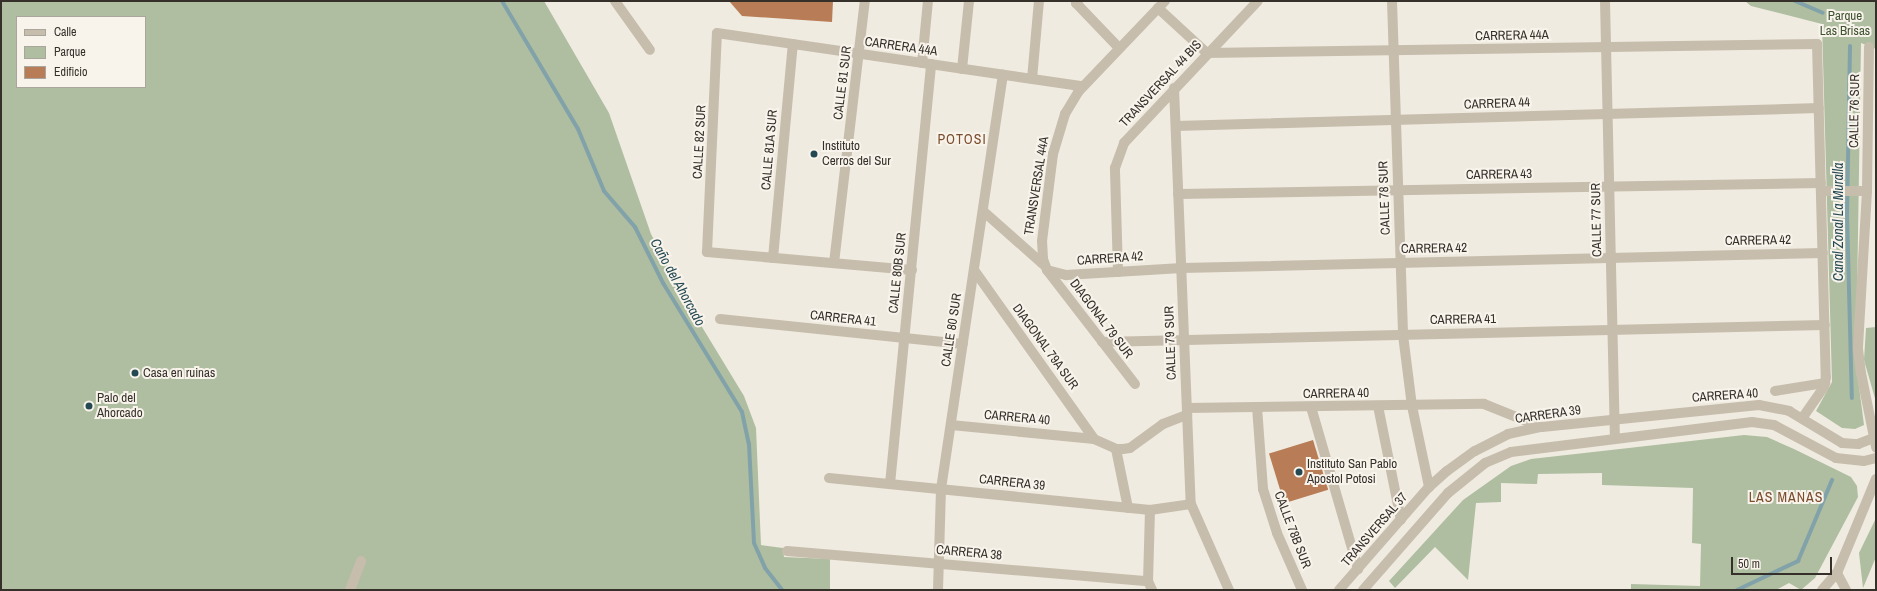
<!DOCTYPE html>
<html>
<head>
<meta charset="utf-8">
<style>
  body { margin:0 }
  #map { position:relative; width:1877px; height:591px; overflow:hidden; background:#f0ebe0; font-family:"Archivo Narrow",sans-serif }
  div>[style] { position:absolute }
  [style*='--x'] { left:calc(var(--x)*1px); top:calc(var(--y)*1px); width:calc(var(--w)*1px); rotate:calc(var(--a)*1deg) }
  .green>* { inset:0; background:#afbea1 }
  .stream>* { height:4px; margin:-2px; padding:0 2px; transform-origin:2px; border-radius:2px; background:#82a2aa }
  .building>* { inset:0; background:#b87d56; transform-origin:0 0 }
  .minor>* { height:10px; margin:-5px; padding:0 5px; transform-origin:5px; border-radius:5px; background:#c7bdad }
  .dots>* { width:11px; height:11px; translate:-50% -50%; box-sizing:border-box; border:2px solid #f8f4ec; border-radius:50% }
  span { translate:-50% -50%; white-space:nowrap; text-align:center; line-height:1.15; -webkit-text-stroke:4px #f8f4ec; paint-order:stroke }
  .park-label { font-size:13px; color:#405231 }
  .street-label { font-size:13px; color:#36302a }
  .poi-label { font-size:13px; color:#36302a }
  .left { translate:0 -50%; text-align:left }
  .neighbourhood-label { font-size:14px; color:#7c4c2d; letter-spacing:1px }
  .water-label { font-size:14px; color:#254953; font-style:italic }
  .frame { position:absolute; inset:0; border:2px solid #36302a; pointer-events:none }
  .legend { position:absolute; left:16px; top:16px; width:130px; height:72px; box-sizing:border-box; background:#f8f4ec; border:1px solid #aaa69e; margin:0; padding:5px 7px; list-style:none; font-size:12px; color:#36302a }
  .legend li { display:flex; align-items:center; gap:8px; height:20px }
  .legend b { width:20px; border:1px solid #aaa69e }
  .scale { position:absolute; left:1731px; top:557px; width:101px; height:18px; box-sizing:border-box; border:2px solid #36302a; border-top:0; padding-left:5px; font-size:12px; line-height:14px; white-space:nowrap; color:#36302a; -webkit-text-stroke:3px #f8f4ec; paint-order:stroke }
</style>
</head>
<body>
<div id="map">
  <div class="green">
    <i style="clip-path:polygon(evenodd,1px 1px,544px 1px,609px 113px,651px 234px,685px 299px,744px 396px,756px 428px,761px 545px,783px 548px,784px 557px,830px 559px,830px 590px,1px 590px,1px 1px,17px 17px,145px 17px,145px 87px,17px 87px,17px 17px)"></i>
    <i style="clip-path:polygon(1745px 1px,1876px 1px,1876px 49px,1861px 43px,1856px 363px,1864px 425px,1855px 429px,1842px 428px,1816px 411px,1832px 382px,1822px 24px,1751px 6px)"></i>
    <i style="clip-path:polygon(1876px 327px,1876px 402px,1864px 360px,1866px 328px)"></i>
    <i style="clip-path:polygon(1744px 435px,1767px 437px,1794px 449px,1851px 477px,1857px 486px,1858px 497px,1815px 578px,1801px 590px,1789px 583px,1776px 590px,1631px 590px,1631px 584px,1700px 586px,1701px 544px,1692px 543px,1693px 488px,1602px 485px,1602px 473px,1538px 474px,1537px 484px,1501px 483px,1501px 502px,1476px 503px,1468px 580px,1435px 547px,1395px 588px,1389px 581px,1463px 500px,1511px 466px,1531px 459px)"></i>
    <i style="clip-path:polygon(1876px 518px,1876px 557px,1863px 588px,1859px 553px)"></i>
  </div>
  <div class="stream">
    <i style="--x:502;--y:1;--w:149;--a:59.3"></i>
    <i style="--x:578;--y:129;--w:67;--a:67.2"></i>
    <i style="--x:604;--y:191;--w:48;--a:49.3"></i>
    <i style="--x:635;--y:227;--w:63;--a:63.4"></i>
    <i style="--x:663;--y:283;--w:151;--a:58.5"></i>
    <i style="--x:742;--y:412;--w:33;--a:78"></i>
    <i style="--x:749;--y:444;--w:99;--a:87.1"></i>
    <i style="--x:754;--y:543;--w:27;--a:66"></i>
    <i style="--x:765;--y:568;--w:28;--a:52"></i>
    <i style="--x:1795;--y:1;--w:30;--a:23"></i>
    <i style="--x:1850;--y:46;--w:167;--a:91"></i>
    <i style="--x:1847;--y:213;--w:185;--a:88.5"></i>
    <i style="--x:1737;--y:590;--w:68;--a:-25.4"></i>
    <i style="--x:1798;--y:561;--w:88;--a:-67.2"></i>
  </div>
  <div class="building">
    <i style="clip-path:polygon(729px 1px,833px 1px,832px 22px,742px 16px)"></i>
    <i style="left:1313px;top:440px;width:52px;height:46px;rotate:73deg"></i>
  </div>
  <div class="minor">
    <i style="--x:615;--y:1;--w:60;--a:54.5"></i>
    <i style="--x:1078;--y:1;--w:3;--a:135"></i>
    <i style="--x:1076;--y:3;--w:62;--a:46.3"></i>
    <i style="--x:1392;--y:1;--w:334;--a:88.1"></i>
    <i style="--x:1403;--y:335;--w:72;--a:82.8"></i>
    <i style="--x:1412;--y:406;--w:83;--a:78.1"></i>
    <i style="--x:1605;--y:1;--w:437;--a:88.7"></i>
    <i style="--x:1158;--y:8;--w:67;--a:42.6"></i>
    <i style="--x:1207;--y:53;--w:610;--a:-0.85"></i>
    <i style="--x:1817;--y:44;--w:333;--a:88.5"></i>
    <i style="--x:1826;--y:377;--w:10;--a:101"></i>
    <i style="--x:1824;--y:387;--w:38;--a:125"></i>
    <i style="--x:1869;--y:47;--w:144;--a:90.8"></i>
    <i style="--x:1867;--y:191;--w:158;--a:93.3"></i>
    <i style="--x:1858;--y:349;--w:24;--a:83"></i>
    <i style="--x:1861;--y:373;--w:76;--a:78.5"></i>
    <i style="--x:922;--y:63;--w:62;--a:-84.5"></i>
    <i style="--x:962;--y:69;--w:68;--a:-84.1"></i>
    <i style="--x:1032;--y:79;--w:78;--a:-84.9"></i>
    <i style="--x:1174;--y:88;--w:416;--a:87.7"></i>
    <i style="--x:1191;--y:504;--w:94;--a:66.2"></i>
    <i style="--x:1176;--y:126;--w:643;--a:-1.6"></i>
    <i style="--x:1821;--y:191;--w:46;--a:0"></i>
    <i style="--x:1178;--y:194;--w:643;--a:-0.98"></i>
    <i style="--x:983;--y:211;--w:81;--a:41.5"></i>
    <i style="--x:773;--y:258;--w:215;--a:-84.7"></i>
    <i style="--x:834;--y:263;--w:264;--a:-83.3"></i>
    <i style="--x:912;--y:270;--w:206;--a:-175"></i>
    <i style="--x:707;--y:252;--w:219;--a:-87.4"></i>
    <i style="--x:717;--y:33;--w:369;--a:8.3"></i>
    <i style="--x:974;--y:270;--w:207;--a:54.6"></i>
    <i style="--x:1047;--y:270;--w:20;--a:15"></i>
    <i style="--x:1066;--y:275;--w:116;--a:-3.5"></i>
    <i style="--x:1182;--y:268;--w:641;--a:-1.34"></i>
    <i style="--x:1118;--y:272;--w:104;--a:-91.7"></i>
    <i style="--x:1115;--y:168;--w:27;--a:-70"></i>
    <i style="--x:1124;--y:143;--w:195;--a:-46.7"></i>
    <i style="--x:720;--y:319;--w:244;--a:5.9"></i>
    <i style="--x:1102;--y:342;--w:723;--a:-1.35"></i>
    <i style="--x:1135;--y:384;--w:144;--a:-127.7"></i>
    <i style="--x:1047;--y:270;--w:12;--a:-110"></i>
    <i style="--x:1043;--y:259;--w:18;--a:-93"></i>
    <i style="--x:1042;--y:241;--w:88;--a:-82.8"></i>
    <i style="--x:1053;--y:154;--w:42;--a:-73.3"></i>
    <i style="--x:1065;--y:114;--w:26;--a:-59"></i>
    <i style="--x:1078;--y:92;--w:126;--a:-46.3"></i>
    <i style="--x:1775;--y:391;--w:51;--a:-9.1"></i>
    <i style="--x:1378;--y:406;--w:116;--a:78.6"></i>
    <i style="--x:1257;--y:407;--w:82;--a:85.8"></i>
    <i style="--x:1263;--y:489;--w:46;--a:72.3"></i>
    <i style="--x:1277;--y:533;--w:62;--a:66.3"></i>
    <i style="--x:1311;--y:407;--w:169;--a:73.8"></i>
    <i style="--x:1187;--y:408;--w:297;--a:-0.8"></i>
    <i style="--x:1484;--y:404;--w:61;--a:22"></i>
    <i style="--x:951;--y:425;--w:144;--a:5.6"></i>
    <i style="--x:1094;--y:439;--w:24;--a:24"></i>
    <i style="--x:1116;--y:449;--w:7;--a:0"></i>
    <i style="--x:1123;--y:449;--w:7;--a:-8"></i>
    <i style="--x:1130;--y:448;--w:41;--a:-36"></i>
    <i style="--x:1163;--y:424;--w:26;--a:-21"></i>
    <i style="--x:1116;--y:449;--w:60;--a:78.5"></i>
    <i style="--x:829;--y:478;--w:323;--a:5.7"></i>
    <i style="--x:1150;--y:510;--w:41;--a:-8.3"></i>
    <i style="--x:890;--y:484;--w:422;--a:-84.4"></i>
    <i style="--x:1150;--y:510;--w:71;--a:91.6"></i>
    <i style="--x:1148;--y:581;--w:10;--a:66"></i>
    <i style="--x:787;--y:551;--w:362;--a:4.8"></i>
    <i style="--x:1837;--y:573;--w:19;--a:62"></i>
    <i style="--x:350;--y:590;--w:31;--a:-69"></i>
    <i style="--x:938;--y:590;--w:101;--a:-88.3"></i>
    <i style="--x:941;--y:489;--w:419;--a:-81.5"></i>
    <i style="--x:1339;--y:590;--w:137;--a:-48.9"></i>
    <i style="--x:1429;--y:487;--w:24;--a:-42"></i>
    <i style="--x:1447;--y:471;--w:34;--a:-36"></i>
    <i style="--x:1475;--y:451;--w:37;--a:-27"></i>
    <i style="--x:1508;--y:434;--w:35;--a:-12"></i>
    <i style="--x:1542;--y:427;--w:218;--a:-5.8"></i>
    <i style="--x:1759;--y:405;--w:31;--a:11"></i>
    <i style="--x:1789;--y:411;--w:62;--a:31.1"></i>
    <i style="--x:1842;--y:443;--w:16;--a:4"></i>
    <i style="--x:1858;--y:444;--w:19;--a:-21"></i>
    <i style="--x:1363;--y:590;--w:129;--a:-48.8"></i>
    <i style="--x:1448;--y:493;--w:48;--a:-39"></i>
    <i style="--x:1485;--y:463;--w:28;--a:-23"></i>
    <i style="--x:1511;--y:452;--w:243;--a:-7.1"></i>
    <i style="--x:1752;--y:422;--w:22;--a:8"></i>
    <i style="--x:1774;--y:425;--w:70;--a:28"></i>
    <i style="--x:1836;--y:458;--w:28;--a:6"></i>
    <i style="--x:1864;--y:461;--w:12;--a:-14"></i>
    <i style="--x:1822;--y:590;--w:23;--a:-49"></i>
    <i style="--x:1837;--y:573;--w:102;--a:-67.5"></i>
  </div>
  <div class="dots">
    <i style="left:814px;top:154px;background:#254953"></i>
    <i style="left:135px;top:373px;background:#254953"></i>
    <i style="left:89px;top:406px;background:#254953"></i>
    <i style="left:1299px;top:472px;background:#254953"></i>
  </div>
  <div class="park-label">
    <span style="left:1845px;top:24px">Parque<br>Las Brisas</span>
  </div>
  <div class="street-label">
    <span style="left:1512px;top:36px;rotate:-1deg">CARRERA 44A</span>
    <span style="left:901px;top:47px;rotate:8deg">CARRERA 44A</span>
    <span style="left:843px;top:83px;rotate:-83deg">CALLE 81 SUR</span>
    <span style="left:1161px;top:84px;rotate:-47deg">TRANSVERSAL 44 BIS</span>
    <span style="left:1497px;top:104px;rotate:-2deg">CARRERA 44</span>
    <span style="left:1855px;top:111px;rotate:-89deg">CALLE 76 SUR</span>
    <span style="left:700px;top:142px;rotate:-87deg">CALLE 82 SUR</span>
    <span style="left:770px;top:150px;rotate:-85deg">CALLE 81A SUR</span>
    <span style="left:1499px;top:175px;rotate:-1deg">CARRERA 43</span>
    <span style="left:1037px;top:186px;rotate:-81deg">TRANSVERSAL 44A</span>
    <span style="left:1385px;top:198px;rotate:-92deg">CALLE 78 SUR</span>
    <span style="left:1597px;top:220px;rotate:-91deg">CALLE 77 SUR</span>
    <span style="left:1758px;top:241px;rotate:-1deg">CARRERA 42</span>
    <span style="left:1434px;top:249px;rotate:-1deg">CARRERA 42</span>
    <span style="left:1110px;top:259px;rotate:-4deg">CARRERA 42</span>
    <span style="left:898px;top:273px;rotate:-84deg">CALLE 80B SUR</span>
    <span style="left:843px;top:319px;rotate:6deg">CARRERA 41</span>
    <span style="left:1101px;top:319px;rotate:53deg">DIAGONAL 79 SUR</span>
    <span style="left:1463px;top:320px;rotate:-1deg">CARRERA 41</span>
    <span style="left:952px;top:330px;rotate:-81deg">CALLE 80 SUR</span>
    <span style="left:1171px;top:343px;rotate:-92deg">CALLE 79 SUR</span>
    <span style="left:1045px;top:347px;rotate:54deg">DIAGONAL 79A SUR</span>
    <span style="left:1336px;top:394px;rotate:-1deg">CARRERA 40</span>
    <span style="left:1725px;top:396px;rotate:-4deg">CARRERA 40</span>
    <span style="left:1548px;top:415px;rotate:-8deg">CARRERA 39</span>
    <span style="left:1017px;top:418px;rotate:5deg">CARRERA 40</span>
    <span style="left:1012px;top:483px;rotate:6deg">CARRERA 39</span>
    <span style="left:1292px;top:530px;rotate:69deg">CALLE 78B SUR</span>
    <span style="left:1375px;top:530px;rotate:-49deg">TRANSVERSAL 37</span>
    <span style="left:969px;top:553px;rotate:5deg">CARRERA 38</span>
  </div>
  <div class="poi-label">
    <span class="left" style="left:822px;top:154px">Instituto<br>Cerros del Sur</span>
    <span class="left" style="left:143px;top:373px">Casa en ruinas</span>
    <span class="left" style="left:97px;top:406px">Palo del<br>Ahorcado</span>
    <span class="left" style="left:1307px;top:472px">Instituto San Pablo<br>Apostol Potosi</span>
  </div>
  <div class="neighbourhood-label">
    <span style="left:962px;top:139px">POTOSI</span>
    <span style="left:1786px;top:497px">LAS MANAS</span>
  </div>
  <div class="water-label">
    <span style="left:1838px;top:222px;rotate:-90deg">Canal Zonal La Muralla</span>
    <span style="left:678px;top:282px;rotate:61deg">Caño del Ahorcado</span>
  </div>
  <div class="frame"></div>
  <ul class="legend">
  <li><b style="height:5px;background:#c7bdad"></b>Calle</li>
  <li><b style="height:11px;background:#afbea1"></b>Parque</li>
  <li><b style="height:11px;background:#b87d56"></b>Edificio</li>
  </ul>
  <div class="scale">50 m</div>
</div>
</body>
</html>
